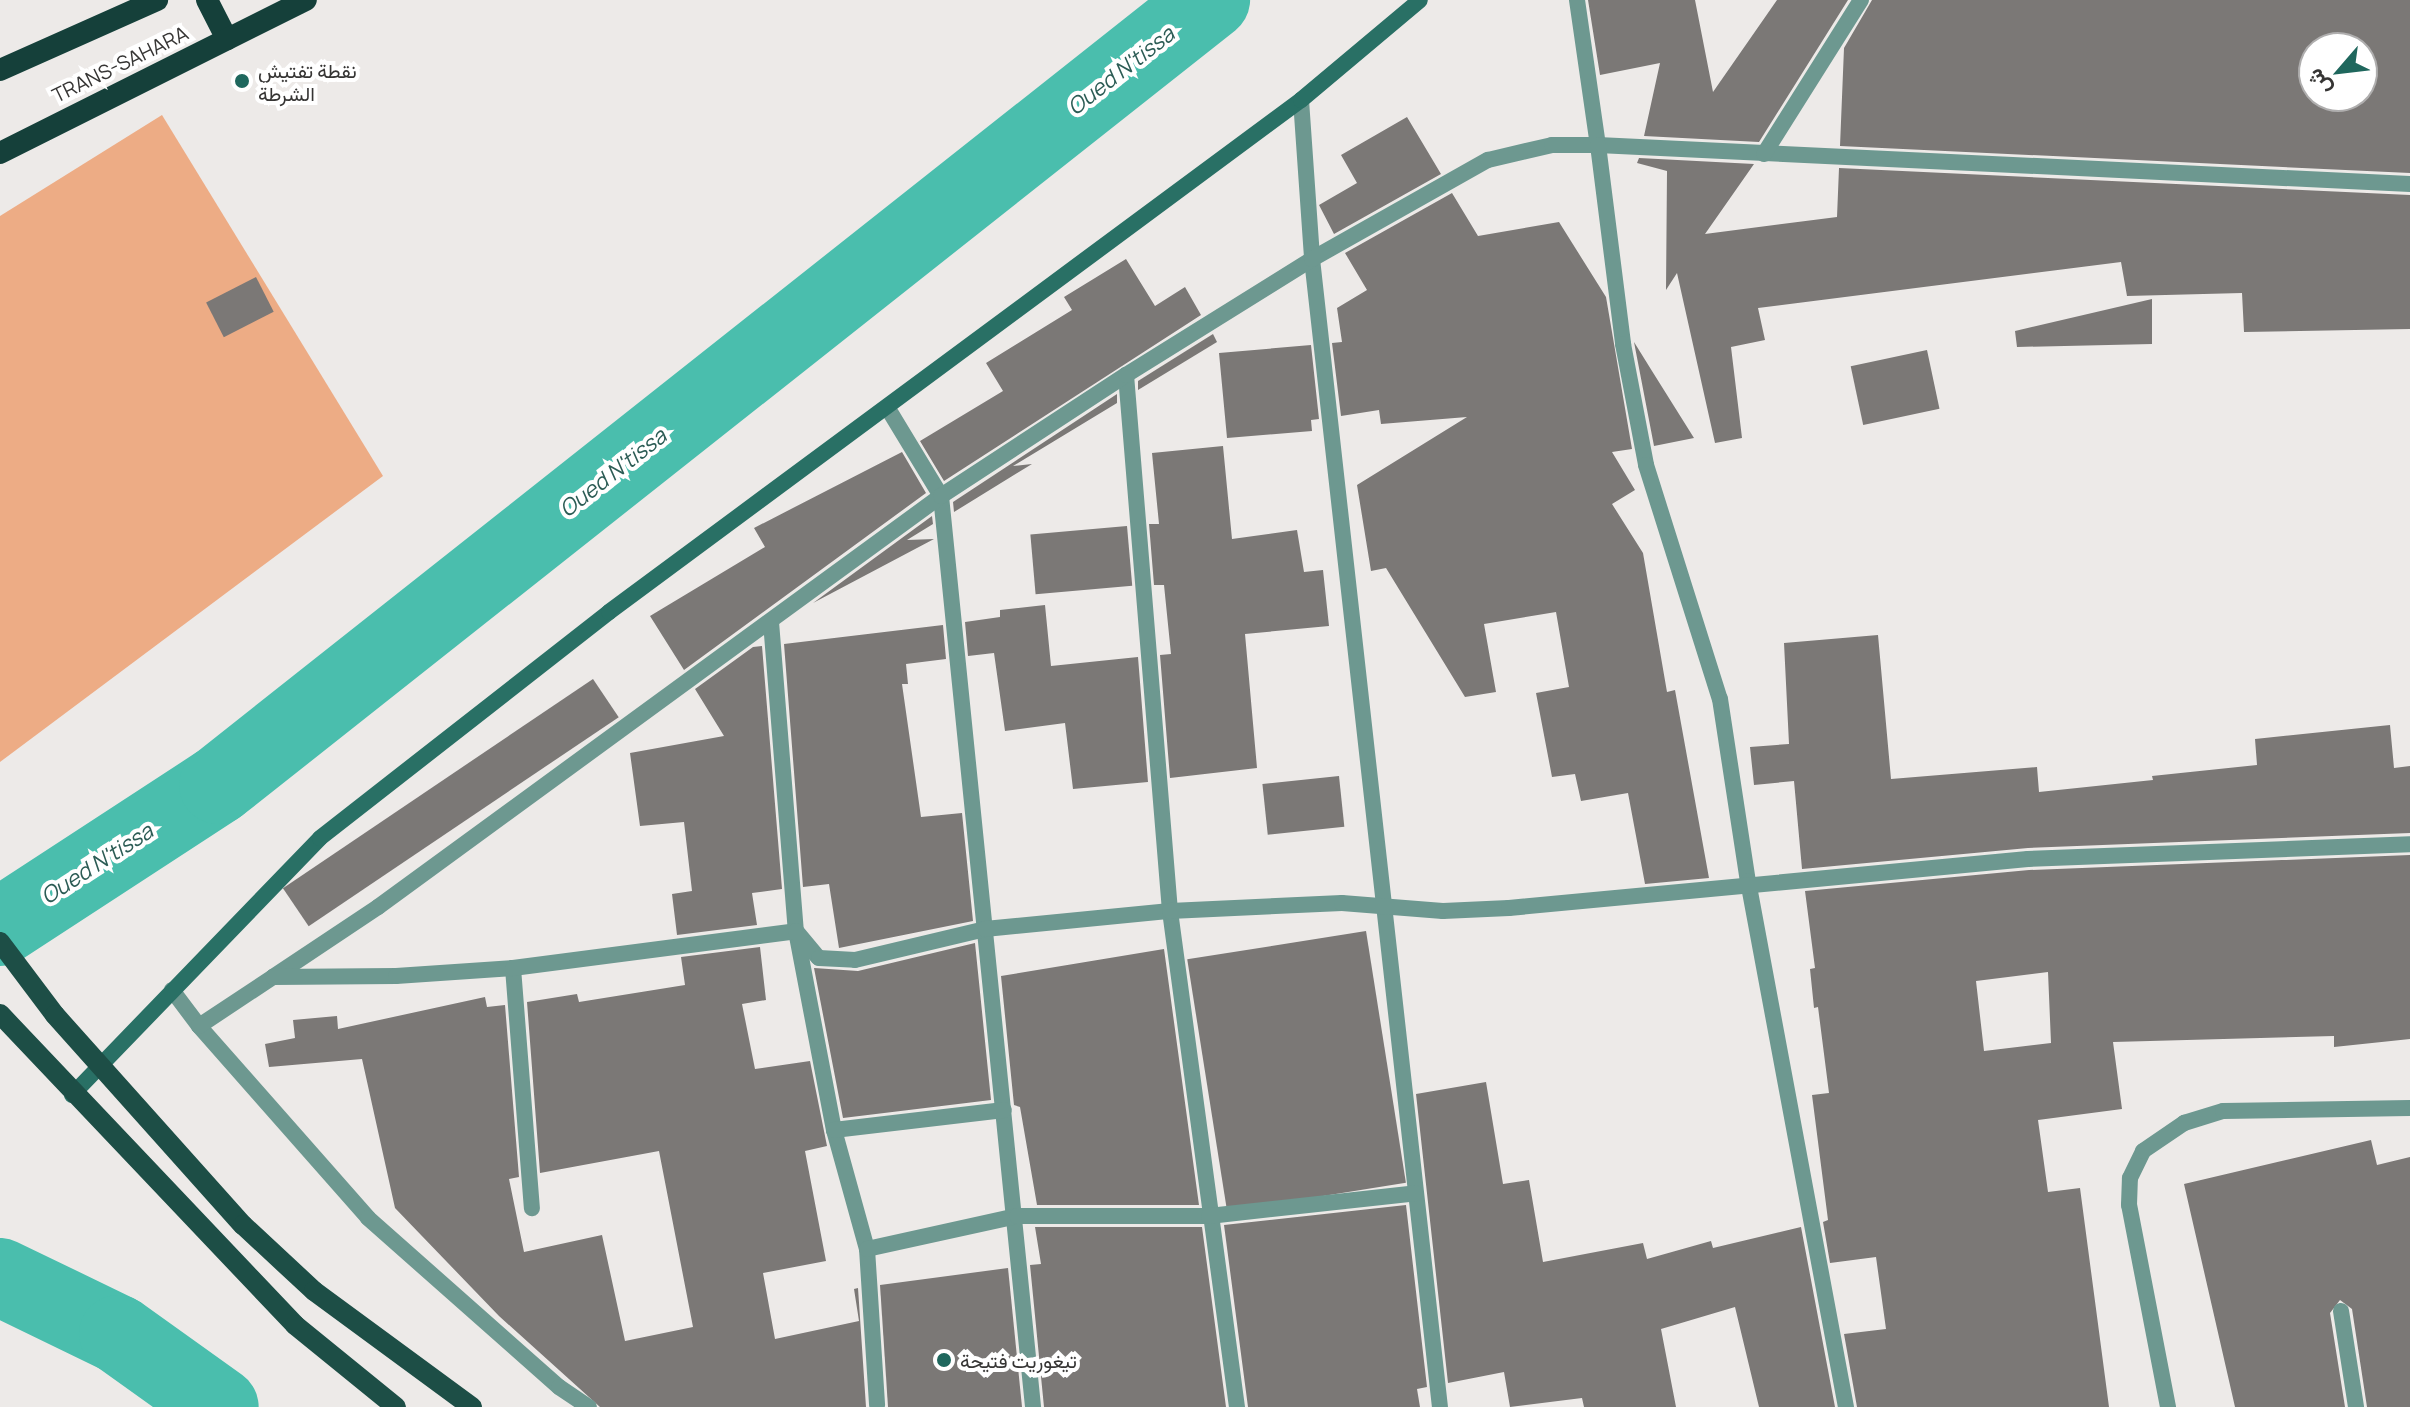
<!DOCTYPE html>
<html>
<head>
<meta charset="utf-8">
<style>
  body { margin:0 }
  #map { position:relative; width:2410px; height:1407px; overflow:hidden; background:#edeae8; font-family:Manrope,Vazirmatn,sans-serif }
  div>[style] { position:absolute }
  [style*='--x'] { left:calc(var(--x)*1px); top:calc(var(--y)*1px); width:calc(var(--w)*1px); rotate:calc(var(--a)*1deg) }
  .green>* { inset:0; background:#edac85 }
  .river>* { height:78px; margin:-39px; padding:0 39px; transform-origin:39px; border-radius:39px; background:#4abead }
  .building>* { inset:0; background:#7b7876; transform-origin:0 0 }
  .service>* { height:16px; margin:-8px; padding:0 8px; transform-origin:8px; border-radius:8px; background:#6d9890 }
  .minor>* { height:16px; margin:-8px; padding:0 8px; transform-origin:8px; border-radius:8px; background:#6d9890 }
  .secondary>* { height:16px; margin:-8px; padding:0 8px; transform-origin:8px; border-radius:8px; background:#297065 }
  .primary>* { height:20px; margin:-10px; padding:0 10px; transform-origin:10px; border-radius:10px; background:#1d4e46 }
  .trunk>* { height:22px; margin:-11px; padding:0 11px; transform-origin:11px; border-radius:11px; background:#15403a }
  .dots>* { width:22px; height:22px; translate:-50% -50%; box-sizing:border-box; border:4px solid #fff; border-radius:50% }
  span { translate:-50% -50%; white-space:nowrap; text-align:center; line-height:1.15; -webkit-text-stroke:8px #fff; paint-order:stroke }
  .street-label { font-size:20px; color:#363534 }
  .poi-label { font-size:20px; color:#363534 }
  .left { translate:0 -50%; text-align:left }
  .water-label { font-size:22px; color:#2c5c55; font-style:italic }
  .north { position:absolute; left:2298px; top:32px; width:80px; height:80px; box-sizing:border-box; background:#fff; border:2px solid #afaeae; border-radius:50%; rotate:242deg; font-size:22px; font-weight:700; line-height:32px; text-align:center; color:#363534 }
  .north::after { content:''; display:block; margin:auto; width:28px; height:36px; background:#1f675d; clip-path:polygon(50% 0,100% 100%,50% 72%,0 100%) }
</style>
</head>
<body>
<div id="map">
  <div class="green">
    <i style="clip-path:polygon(162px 115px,383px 476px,0 762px,0 216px)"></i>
  </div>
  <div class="river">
    <i style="--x:0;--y:927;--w:260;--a:-33.1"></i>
    <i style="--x:218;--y:785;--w:1266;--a:-38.33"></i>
    <i style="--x:0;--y:1277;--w:131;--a:25.8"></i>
    <i style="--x:118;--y:1334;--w:125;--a:35.6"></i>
  </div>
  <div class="building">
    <i style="clip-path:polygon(1588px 0,1695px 0,1713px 92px,1777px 0,1848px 0,1759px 142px,1644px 136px,1660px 63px,1600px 75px)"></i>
    <i style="clip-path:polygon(evenodd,1872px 0,2410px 0,2410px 173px,1840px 146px,1844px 48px,1872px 0,2314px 48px,2362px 48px,2362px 96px,2314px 96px,2314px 48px)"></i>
    <i style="clip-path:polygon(1407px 117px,1441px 174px,1334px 234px,1319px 205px,1357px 183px,1341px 155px)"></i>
    <i style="clip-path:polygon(1639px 158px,1754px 164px,1705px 234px,1837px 217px,1839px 168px,2410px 195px,2410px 329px,2244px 332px,2242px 293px,2127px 296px,2121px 262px,1758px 308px,1765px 340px,1731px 347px,1742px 438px,1715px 443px,1677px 273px,1666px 290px,1667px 171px,1637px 163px)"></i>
    <i style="clip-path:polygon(1452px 193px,1478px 236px,1559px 222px,1606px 297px,1632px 449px,1612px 452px,1635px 490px,1612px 504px,1643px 553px,1667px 692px,1675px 690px,1709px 878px,1645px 884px,1628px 793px,1581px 801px,1575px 774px,1552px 777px,1536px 693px,1569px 687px,1556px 612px,1484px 624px,1496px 692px,1465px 697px,1386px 568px,1371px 571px,1357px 485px,1467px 417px,1381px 424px,1379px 410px,1341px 416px,1332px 343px,1342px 342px,1337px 308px,1367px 290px,1345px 253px)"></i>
    <i style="clip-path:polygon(1126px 259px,1155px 306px,1185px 287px,1201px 315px,944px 481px,920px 441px,1003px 391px,986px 363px,1072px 310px,1064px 297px)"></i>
    <i style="left:256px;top:277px;width:39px;height:56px;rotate:63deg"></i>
    <i style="clip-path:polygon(2152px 299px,2152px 344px,2017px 347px,2015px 331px)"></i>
    <i style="clip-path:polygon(1213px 334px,1217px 342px,1138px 390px,1138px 381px)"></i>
    <i style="clip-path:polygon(1634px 342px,1652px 371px,1694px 438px,1654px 446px)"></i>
    <i style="clip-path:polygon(1311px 345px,1319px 419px,1311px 420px,1312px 431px,1227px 438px,1219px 353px)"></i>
    <i style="left:1927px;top:350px;width:60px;height:78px;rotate:78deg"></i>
    <i style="clip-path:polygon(1117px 394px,1117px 403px,1013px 466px,1032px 464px,954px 512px,953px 502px)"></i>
    <i style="clip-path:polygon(1223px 446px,1232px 539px,1297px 530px,1304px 572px,1323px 570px,1329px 626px,1245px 634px,1257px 768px,1170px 778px,1160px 655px,1171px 654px,1164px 585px,1154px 585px,1149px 524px,1159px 524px,1152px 453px)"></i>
    <i style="clip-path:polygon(902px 452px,926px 493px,684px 670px,650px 616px,765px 547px,754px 528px)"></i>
    <i style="clip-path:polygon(932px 516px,933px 524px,907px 540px,934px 539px,813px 603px)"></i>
    <i style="left:1127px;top:526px;width:60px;height:97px;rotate:85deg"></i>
    <i style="clip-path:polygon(1045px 605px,1051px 666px,1138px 657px,1148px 782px,1073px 789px,1065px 723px,1005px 731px,994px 653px,968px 656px,965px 622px,1000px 617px,1000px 610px)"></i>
    <i style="clip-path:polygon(943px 625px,946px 659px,906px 664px,908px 684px,902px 684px,921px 817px,962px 813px,973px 921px,839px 948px,829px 884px,803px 887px,784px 644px)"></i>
    <i style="clip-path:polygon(1878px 635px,1891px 779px,2037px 767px,2039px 792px,2153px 780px,2152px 776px,2257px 765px,2255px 739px,2390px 725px,2394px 768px,2410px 766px,2410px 833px,2028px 848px,1802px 869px,1794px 781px,1754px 785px,1750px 747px,1789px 744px,1784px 643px)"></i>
    <i style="clip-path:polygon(762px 646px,782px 889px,752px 893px,757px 925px,677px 935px,672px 894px,692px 891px,684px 822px,640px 826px,630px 753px,724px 736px,695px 689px,753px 647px)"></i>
    <i style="left:593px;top:679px;width:46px;height:374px;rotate:56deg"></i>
    <i style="left:1339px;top:776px;width:51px;height:77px;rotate:84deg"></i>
    <i style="clip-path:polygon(evenodd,2410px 855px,2410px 1039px,2334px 1047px,2334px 1036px,2113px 1042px,2122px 1109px,2038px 1120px,2048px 1192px,2080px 1188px,2109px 1407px,1857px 1407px,1844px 1334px,1886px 1329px,1876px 1257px,1830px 1263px,1823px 1222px,1828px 1220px,1812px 1095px,1829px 1093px,1818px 1007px,1814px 1008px,1810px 969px,1815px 968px,1805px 891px,2029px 870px,2410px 855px,2048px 972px,2051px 1043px,1984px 1051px,1976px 981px,2048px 972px)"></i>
    <i style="left:1366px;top:931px;width:255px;height:181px;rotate:81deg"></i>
    <i style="clip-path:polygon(975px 943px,991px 1100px,843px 1118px,814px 968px,858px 971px)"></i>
    <i style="clip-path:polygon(760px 947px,766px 1000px,742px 1004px,755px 1069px,810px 1061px,827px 1146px,805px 1151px,826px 1261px,763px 1273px,775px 1339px,859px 1321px,854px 1289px,858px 1288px,866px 1407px,600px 1407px,499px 1316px,395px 1208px,362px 1059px,269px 1067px,265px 1044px,295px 1038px,293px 1020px,337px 1016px,338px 1029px,485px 997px,487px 1007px,505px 1005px,519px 1177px,509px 1179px,524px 1252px,602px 1235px,625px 1341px,693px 1327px,659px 1151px,540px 1173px,527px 1002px,577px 994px,579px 1002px,685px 985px,681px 957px)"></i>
    <i style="clip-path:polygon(1164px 949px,1199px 1205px,1037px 1205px,1020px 1107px,1014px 1105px,1001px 976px)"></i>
    <i style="clip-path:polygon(1486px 1082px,1503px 1184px,1529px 1180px,1543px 1262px,1643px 1243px,1647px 1259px,1711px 1241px,1713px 1248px,1801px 1227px,1835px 1407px,1759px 1407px,1735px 1307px,1661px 1329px,1676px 1407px,1584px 1407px,1582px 1398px,1510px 1407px,1504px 1372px,1448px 1383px,1416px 1094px)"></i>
    <i style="clip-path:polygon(2371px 1140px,2377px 1165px,2410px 1157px,2410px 1407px,2367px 1407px,2352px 1309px,2340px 1300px,2330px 1313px,2345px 1407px,2235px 1407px,2184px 1184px)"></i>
    <i style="clip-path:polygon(1406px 1205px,1427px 1387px,1417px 1389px,1420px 1407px,1248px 1407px,1224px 1225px)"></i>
    <i style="clip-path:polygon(1035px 1227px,1202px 1227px,1226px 1407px,1044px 1407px,1030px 1265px,1041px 1264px)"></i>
    <i style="clip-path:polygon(1008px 1268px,1022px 1407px,888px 1407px,880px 1285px)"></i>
  </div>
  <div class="service">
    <i style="--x:199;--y:1026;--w:256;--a:48.6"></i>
    <i style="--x:368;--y:1218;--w:255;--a:41.5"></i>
    <i style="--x:559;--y:1387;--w:36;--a:34"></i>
  </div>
  <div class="minor">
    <i style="--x:1577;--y:0;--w:147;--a:81.8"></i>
    <i style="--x:1598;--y:145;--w:813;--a:2.75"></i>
    <i style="--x:1301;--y:100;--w:159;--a:86"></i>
    <i style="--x:1312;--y:259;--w:1155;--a:83.64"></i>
    <i style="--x:1764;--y:154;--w:182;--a:-57.8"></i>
    <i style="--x:1126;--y:375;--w:538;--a:85.31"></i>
    <i style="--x:1170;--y:911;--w:501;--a:82.31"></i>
    <i style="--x:887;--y:407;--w:104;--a:58.8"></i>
    <i style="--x:941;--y:496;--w:916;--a:84.23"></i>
    <i style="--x:771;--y:622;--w:310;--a:85.4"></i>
    <i style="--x:796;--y:931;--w:203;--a:79.2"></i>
    <i style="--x:834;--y:1130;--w:123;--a:74.5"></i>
    <i style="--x:867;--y:1249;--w:156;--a:86.3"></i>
    <i style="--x:513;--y:968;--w:241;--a:85.5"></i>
    <i style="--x:273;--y:977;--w:126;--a:-33.7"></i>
    <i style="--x:378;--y:907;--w:697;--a:-36.13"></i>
    <i style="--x:941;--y:496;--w:221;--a:-33.2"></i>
    <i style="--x:1126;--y:375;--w:219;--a:-31.9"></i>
    <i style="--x:1312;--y:259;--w:202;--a:-29.4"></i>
    <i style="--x:1488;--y:160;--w:66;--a:-13.2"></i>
    <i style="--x:1552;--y:145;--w:46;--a:0"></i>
    <i style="--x:1598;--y:145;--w:201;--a:82.8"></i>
    <i style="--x:1623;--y:344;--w:123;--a:79.2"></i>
    <i style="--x:1646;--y:465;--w:245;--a:72.5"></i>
    <i style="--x:1720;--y:699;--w:184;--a:81.3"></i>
    <i style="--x:1748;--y:881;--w:535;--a:79.45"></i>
    <i style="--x:172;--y:990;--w:45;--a:53.1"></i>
    <i style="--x:199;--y:1026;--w:89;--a:-33.5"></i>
    <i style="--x:273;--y:977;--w:123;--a:-0.5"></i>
    <i style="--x:396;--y:976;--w:117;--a:-3.9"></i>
    <i style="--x:513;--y:968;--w:285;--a:-7.4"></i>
    <i style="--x:796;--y:931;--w:35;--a:50"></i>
    <i style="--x:819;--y:958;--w:36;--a:3"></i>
    <i style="--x:855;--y:960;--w:134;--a:-13.4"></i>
    <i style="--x:985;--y:929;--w:186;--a:-5.6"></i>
    <i style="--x:1170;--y:911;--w:172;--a:-2.7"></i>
    <i style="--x:1342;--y:903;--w:101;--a:4.5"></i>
    <i style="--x:1443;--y:911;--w:66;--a:-2.6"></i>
    <i style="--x:1509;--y:908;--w:521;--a:-5.39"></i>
    <i style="--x:2028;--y:859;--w:382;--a:-2.2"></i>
    <i style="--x:834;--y:1130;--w:171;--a:-6.7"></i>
    <i style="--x:867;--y:1249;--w:154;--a:-12.4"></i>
    <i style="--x:1017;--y:1216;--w:192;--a:0"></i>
    <i style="--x:1209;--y:1216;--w:208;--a:-6.3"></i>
    <i style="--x:2341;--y:1311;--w:97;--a:81.1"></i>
    <i style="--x:2168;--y:1407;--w:206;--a:-100.9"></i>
    <i style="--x:2129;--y:1205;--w:27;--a:-88"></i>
    <i style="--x:2130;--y:1178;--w:30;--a:-64"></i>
    <i style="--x:2143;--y:1151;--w:50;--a:-34.3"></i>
    <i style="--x:2184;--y:1123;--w:41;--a:-17.1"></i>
    <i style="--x:2223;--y:1111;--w:187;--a:-0.9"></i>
  </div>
  <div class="secondary">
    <i style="--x:72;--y:1095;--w:357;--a:-46"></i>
    <i style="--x:320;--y:838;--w:367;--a:-38"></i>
    <i style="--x:609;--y:612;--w:861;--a:-36.5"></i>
    <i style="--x:1301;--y:100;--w:155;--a:-40"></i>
  </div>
  <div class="primary">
    <i style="--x:0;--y:942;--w:91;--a:53"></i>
    <i style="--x:55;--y:1015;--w:282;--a:48.2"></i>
    <i style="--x:243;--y:1225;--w:97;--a:42.9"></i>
    <i style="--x:314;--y:1291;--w:196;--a:36.3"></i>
    <i style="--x:0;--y:1014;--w:429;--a:46.5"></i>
    <i style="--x:295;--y:1325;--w:130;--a:39.1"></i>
  </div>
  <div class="trunk">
    <i style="--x:207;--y:0;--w:44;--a:62.9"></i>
    <i style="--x:0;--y:70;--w:172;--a:-24"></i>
    <i style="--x:0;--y:153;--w:342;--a:-26.6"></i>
  </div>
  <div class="dots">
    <i style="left:242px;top:81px;background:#1f675d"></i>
    <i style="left:944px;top:1360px;background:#1f675d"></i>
  </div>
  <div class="street-label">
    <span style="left:120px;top:64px;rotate:-26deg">TRANS-SAHARA</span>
  </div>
  <div class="poi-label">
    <span class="left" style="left:258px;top:82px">نقطة تفتيش<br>الشرطة</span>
    <span class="left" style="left:960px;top:1360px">تيغوريت فتيحة</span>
  </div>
  <div class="water-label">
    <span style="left:1121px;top:71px;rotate:-38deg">Oued N'tissa</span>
    <span style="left:613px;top:473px;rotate:-38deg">Oued N'tissa</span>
    <span style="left:97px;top:864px;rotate:-33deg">Oued N'tissa</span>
  </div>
  <div class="north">ش</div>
</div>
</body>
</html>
